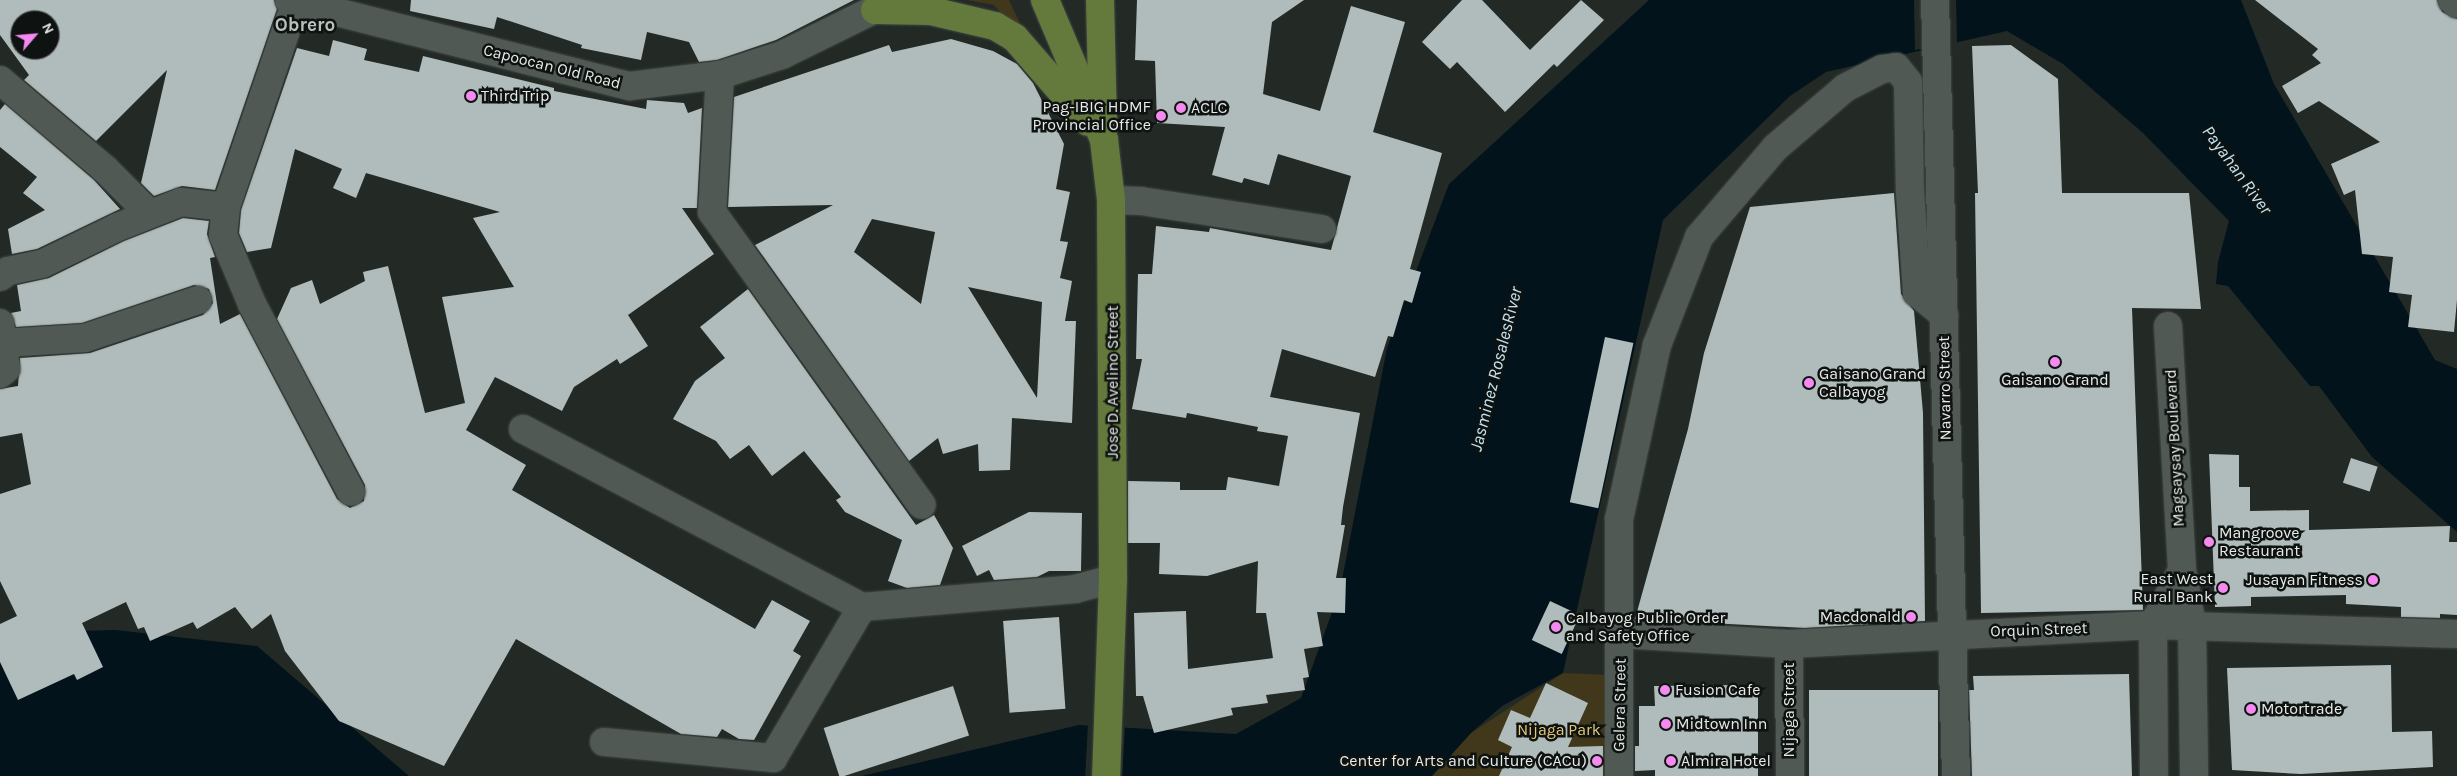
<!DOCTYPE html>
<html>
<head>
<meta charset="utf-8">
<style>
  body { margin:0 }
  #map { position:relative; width:2457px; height:776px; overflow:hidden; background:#232a26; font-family:Karla,sans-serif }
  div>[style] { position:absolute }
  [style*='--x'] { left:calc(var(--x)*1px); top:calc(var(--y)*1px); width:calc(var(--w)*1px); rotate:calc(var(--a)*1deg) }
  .green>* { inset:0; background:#41381c }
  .water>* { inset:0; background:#02131b }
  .pier>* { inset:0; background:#232a26; transform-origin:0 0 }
  .building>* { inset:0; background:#b0bcbb; transform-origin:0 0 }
  .roads { filter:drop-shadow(0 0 1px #414643) drop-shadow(0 0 1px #414643) }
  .minor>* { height:28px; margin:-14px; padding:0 14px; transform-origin:14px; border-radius:14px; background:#515954 }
  .major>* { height:28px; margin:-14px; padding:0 14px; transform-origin:14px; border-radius:14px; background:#647a3c }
  .dots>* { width:14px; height:14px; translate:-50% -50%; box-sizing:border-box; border:2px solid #0e1210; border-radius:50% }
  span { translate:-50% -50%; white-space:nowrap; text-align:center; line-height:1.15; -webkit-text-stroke:5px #0e1210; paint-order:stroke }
  .street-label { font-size:16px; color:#e7ebe8 }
  .poi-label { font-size:16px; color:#e7ebe8 }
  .left { translate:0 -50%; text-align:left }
  .right { translate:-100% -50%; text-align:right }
  .park-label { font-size:16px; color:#e4c978 }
  .water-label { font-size:18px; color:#c2e5f5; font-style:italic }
  .quarter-label { font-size:19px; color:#b8c1bb; font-weight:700 }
  .north { position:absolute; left:10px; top:10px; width:50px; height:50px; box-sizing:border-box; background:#0e1210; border:1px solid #656966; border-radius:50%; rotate:63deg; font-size:14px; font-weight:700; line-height:20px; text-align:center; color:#e7ebe8 }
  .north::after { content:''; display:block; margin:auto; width:18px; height:22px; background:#f489f0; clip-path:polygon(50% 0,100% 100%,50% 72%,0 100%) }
</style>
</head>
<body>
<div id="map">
  <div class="green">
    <i style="clip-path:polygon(967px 0,1009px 0,1024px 32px,1017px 31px,994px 5px)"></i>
    <i style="clip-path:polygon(1563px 673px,1608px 675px,1604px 776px,1432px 776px,1471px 733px)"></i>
  </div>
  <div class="water">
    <i style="clip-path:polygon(1649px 0,2241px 0,2274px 84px,2435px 360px,2457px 369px,2457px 532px,2372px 457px,2319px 386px,2310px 386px,2228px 286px,2216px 284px,2218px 262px,2229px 221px,2143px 133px,2063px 64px,2007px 31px,1826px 72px,1790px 96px,1663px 220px,1563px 673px,1502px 706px,1471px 733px,1432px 776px,862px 776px,1079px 725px,1236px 734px,1301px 698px,1340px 590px,1387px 348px,1449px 184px)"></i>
    <i style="clip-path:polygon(116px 630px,257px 646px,409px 776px,0 776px,0 633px)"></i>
  </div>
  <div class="pier">
    <i style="clip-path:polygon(1914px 0,1956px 0,1957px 43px,1915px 50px)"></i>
    <i style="left:1088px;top:723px;width:37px;height:53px;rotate:3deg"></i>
  </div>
  <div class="building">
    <i style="clip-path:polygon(evenodd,0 0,274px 0,277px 9px,215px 190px,182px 186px,154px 196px,141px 183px,167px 70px,96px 141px,24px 80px,29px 75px,0 35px,0 0,20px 20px,50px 20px,50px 50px,20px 50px,20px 20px)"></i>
    <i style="clip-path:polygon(411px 0,854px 0,776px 40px,717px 60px,699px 62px,689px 42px,647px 32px,641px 60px,581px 48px,582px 45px,497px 17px,494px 29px,410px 11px)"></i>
    <i style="clip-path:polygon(1137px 0,1304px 0,1272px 22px,1263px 94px,1320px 111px,1351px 6px,1405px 22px,1373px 132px,1442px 153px,1410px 269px,1421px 272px,1412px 303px,1404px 300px,1393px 337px,1388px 336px,1375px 377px,1282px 349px,1270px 397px,1360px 413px,1343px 507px,1341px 525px,1345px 525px,1336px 578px,1346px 578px,1345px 613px,1317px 612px,1323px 646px,1304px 649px,1309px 677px,1303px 678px,1305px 690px,1266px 695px,1268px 703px,1231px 708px,1233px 715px,1154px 733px,1143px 696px,1136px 696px,1134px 613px,1186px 611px,1188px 669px,1273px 658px,1266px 613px,1256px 613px,1258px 561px,1207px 576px,1159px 574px,1160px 543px,1128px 543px,1128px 481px,1180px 482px,1180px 490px,1226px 490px,1228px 477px,1279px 486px,1288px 436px,1257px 431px,1258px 427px,1187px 413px,1186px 418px,1132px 409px,1142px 359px,1136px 359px,1138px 274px,1152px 274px,1156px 226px,1209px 232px,1210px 228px,1331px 250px,1351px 176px,1278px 154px,1269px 185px,1244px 178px,1242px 183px,1212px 175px,1225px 127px,1157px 123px,1155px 61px,1135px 60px)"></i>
    <i style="clip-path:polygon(1462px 0,1482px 0,1530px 50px,1581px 0,1604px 20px,1557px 67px,1554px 64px,1505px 112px,1457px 62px,1450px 69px,1422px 42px)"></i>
    <i style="clip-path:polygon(2255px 0,2437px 0,2442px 12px,2457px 19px,2457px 300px,2454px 332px,2408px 327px,2412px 295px,2389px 292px,2393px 257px,2362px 254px,2355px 190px,2344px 195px,2331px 164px,2380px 142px,2319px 101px,2298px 113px,2282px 86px,2321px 63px,2312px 55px,2318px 49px)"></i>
    <i style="clip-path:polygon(evenodd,951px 39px,993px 51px,1017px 64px,1033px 83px,1064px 144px,1056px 189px,1070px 192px,1060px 241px,1068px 242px,1060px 278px,1072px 281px,1065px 321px,1076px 321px,1072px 423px,1012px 418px,1010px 470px,979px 471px,978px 444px,943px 454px,938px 438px,909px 461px,755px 245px,833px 205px,728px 207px,734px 97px,889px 45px,892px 52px,951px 39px,872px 219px,935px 232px,921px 304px,854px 252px,872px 219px,951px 39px,968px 287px,1042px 302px,1037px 398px,968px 287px)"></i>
    <i style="clip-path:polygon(333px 40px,367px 49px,364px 60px,419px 72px,423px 56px,554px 88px,554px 91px,646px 109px,647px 100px,684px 103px,688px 113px,702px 108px,697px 208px,682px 208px,714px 254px,628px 315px,648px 346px,620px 364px,617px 359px,574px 387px,562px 411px,495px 377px,466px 430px,526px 465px,512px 490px,755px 629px,772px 600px,810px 621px,793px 651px,801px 656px,754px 740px,739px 739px,722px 729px,717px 737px,681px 734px,516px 639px,444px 766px,339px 721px,285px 651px,271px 614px,252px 629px,235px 607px,197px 629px,193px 622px,150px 641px,144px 627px,138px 629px,126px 602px,82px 623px,103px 667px,77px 680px,74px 674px,18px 700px,0 662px,0 624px,17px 616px,0 581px,0 494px,31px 484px,22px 433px,0 437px,0 389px,18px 386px,20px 358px,90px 353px,203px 315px,213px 303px,209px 289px,194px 285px,82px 323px,16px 327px,11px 313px,21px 311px,17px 285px,49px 278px,124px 241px,183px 218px,209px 221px,207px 234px,215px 257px,210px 258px,220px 324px,240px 314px,337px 499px,350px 508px,364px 501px,365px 485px,277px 319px,291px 288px,312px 280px,320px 304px,365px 281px,363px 272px,388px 266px,425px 413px,465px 403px,442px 297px,514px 287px,473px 218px,500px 212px,366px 173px,356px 198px,333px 188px,342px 169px,295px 149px,271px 248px,247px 252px,239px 233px,241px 210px,297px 48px,329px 56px)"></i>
    <i style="clip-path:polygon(2011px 45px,2058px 79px,2062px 193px,2189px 193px,2201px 309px,2132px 308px,2143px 610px,1981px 613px,1975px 193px,1978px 193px,1972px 46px)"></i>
    <i style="clip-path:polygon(5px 104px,94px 180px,120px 209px,37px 249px,12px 254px,8px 229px,45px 210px,23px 193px,37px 177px,0 147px,0 110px)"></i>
    <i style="clip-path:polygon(1894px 193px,1901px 294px,1914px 311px,1923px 413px,1925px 621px,1805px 628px,1635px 619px,1688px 429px,1704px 353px,1750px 207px)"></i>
    <i style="clip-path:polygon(748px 289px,916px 525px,934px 515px,953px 548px,940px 585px,907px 588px,888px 581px,902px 540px,845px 512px,836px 500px,841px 497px,804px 451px,772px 476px,749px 445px,730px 459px,716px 441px,673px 419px,695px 381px,725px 358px,700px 327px)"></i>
    <i style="left:1605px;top:337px;width:29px;height:169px;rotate:12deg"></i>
    <i style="clip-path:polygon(2209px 454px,2239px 455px,2239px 487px,2250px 487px,2250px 511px,2309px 510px,2309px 530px,2450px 526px,2449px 542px,2457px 542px,2457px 615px,2440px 614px,2440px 618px,2401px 617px,2401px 607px,2346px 604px,2346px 595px,2251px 597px,2251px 606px,2215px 607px)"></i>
    <i style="left:2351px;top:458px;width:28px;height:26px;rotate:18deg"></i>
    <i style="clip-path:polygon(1029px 512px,1082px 513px,1081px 571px,1049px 571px,1037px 577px,994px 580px,989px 570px,977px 576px,962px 546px)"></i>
    <i style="left:1550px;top:601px;width:33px;height:43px;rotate:25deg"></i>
    <i style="left:1059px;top:617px;width:92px;height:56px;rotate:86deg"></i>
    <i style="clip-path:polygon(2391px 665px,2392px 732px,2432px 731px,2433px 767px,2301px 774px,2232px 770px,2227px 668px)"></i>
    <i style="clip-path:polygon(2129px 674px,2132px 776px,1972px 776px,1969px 690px,1974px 690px,1973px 676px)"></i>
    <i style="clip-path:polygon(1546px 683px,1588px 703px,1568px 747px,1603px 746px,1603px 776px,1499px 776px,1512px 747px,1498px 740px,1511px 710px,1530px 718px)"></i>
    <i style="clip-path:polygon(1740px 685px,1739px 693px,1758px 693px,1758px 776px,1655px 776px,1655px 770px,1635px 771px,1635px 746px,1639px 746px,1639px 706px,1655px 706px,1654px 686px)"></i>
    <i style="left:953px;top:686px;width:52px;height:136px;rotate:72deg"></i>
    <i style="left:1809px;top:690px;width:129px;height:86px"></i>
  </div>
  <div class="roads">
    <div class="minor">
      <i style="--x:289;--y:0;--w:352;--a:14.2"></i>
      <i style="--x:630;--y:86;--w:91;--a:-7"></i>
      <i style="--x:720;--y:75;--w:65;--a:-17.9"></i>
      <i style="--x:782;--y:55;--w:125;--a:-26.2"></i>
      <i style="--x:1935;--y:0;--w:776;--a:88.45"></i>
      <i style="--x:2452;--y:0;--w:6;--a:39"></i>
      <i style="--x:295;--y:4;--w:214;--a:108.8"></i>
      <i style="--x:226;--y:207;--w:28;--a:96"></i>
      <i style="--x:223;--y:235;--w:75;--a:67.2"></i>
      <i style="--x:252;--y:304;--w:212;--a:62.2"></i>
      <i style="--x:720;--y:75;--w:137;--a:93.3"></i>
      <i style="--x:712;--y:212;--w:360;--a:54.4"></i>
      <i style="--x:0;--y:80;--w:138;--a:40.3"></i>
      <i style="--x:105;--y:169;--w:62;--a:45"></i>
      <i style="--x:1111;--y:200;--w:30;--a:2"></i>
      <i style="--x:1141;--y:201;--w:183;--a:8.8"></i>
      <i style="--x:0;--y:277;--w:10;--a:-37"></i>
      <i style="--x:8;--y:271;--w:35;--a:-12"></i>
      <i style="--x:42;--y:264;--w:85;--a:-26"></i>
      <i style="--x:118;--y:227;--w:68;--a:-21.6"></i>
      <i style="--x:181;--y:202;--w:45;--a:6.3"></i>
      <i style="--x:0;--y:323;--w:46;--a:82.6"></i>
      <i style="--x:6;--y:369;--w:8;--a:140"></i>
      <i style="--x:2168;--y:326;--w:244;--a:86.7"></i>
      <i style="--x:2182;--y:570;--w:56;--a:79.7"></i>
      <i style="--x:2192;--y:625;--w:151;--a:89.2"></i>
      <i style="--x:3;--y:343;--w:82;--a:-3.5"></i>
      <i style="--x:85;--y:338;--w:119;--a:-18.6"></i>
      <i style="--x:523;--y:429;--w:383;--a:27.7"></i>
      <i style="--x:862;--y:607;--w:214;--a:-4.8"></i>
      <i style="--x:1075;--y:589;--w:39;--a:-15"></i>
      <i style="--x:1621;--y:634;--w:168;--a:3.4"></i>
      <i style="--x:1789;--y:644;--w:364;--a:-3"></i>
      <i style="--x:2153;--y:625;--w:304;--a:1.7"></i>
      <i style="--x:1789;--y:644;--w:132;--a:89.6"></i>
      <i style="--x:604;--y:742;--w:170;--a:5.4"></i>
      <i style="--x:773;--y:758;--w:175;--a:-59.5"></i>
      <i style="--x:1619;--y:776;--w:257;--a:-90"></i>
      <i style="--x:1619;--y:519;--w:178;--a:-77.7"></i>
      <i style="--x:1657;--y:345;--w:116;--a:-68.7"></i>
      <i style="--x:1699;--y:237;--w:118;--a:-49.5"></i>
      <i style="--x:1776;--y:147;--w:91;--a:-40.5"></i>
      <i style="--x:1845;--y:88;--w:42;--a:-27.2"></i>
      <i style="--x:1882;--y:69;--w:14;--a:-8"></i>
      <i style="--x:1896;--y:67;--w:19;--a:51"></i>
      <i style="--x:1908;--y:82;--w:110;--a:89"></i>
      <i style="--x:1910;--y:192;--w:101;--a:86"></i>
      <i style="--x:1917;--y:293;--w:35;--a:39"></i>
      <i style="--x:2154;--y:776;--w:151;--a:-90.4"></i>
      <i style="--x:2153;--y:625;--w:62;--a:-62.2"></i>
    </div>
    <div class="major">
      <i style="--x:1045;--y:0;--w:152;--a:67.1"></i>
      <i style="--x:1104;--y:140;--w:60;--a:83.3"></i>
      <i style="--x:1111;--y:200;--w:379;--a:89.7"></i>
      <i style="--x:1113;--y:579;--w:197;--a:92"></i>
      <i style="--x:1100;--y:0;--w:124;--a:88.6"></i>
      <i style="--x:875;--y:10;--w:56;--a:1"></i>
      <i style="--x:931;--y:11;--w:66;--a:13.2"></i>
      <i style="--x:995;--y:26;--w:23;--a:31"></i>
      <i style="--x:1015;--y:38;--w:111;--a:49"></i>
    </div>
  </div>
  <div class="dots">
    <i style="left:471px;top:96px;background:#f489f0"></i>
    <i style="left:1181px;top:108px;background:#f489f0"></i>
    <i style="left:1161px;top:116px;background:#f489f0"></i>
    <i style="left:2055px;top:362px;background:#f489f0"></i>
    <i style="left:1809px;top:383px;background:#f489f0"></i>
    <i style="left:2209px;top:542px;background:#f489f0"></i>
    <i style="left:2373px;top:580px;background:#f489f0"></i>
    <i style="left:2223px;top:588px;background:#f489f0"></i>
    <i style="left:1911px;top:617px;background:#f489f0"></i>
    <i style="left:1556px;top:627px;background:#f489f0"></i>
    <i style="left:1665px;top:690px;background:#f489f0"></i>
    <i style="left:2251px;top:709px;background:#f489f0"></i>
    <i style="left:1666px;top:724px;background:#f489f0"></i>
    <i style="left:1597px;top:761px;background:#f489f0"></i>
    <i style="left:1671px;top:761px;background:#f489f0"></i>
  </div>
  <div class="street-label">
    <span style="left:552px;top:67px;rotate:14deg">Capoocan Old Road</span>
    <span style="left:1113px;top:382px;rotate:-90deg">Jose D. Avelino Street</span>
    <span style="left:1945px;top:388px;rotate:-91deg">Navarro Street</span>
    <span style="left:2175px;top:448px;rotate:-93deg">Magsaysay Boulevard</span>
    <span style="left:2039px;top:630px;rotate:-2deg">Orquin Street</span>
    <span style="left:1620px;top:705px;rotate:-89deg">Gelera Street</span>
    <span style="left:1789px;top:710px;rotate:-90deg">Nijaga Street</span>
  </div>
  <div class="poi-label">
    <span class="left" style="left:481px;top:96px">Third Trip</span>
    <span class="right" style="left:1151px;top:116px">Pag-IBIG HDMF<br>Provincial Office</span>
    <span class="left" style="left:1191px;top:108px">ACLC</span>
    <span class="left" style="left:1819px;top:383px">Gaisano Grand<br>Calbayog</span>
    <span style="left:2055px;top:380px">Gaisano Grand</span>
    <span class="left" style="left:2219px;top:542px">Mangroove<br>Restaurant</span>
    <span class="right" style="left:2213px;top:588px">East West<br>Rural Bank</span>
    <span class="right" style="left:2363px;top:580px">Jusayan Fitness</span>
    <span class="right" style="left:1901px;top:617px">Macdonald</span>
    <span class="left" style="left:1566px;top:627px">Calbayog Public Order<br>and Safety Office</span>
    <span class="left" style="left:1675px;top:690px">Fusion Cafe</span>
    <span class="left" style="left:2261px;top:709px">Motortrade</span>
    <span class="left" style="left:1676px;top:724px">Midtown Inn</span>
    <span class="right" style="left:1587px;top:761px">Center for Arts and Culture (CACu)</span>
    <span class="left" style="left:1681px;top:761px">Almira Hotel</span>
  </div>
  <div class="park-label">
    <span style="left:1559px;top:730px">Nijaga Park</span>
  </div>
  <div class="water-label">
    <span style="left:2237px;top:170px;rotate:54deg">Payahan River</span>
    <span style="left:1496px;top:369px;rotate:-76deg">Jasminez RosalesRiver</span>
  </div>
  <div class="quarter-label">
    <span style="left:305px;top:26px">Obrero</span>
  </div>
  <div class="north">N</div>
</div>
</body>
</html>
